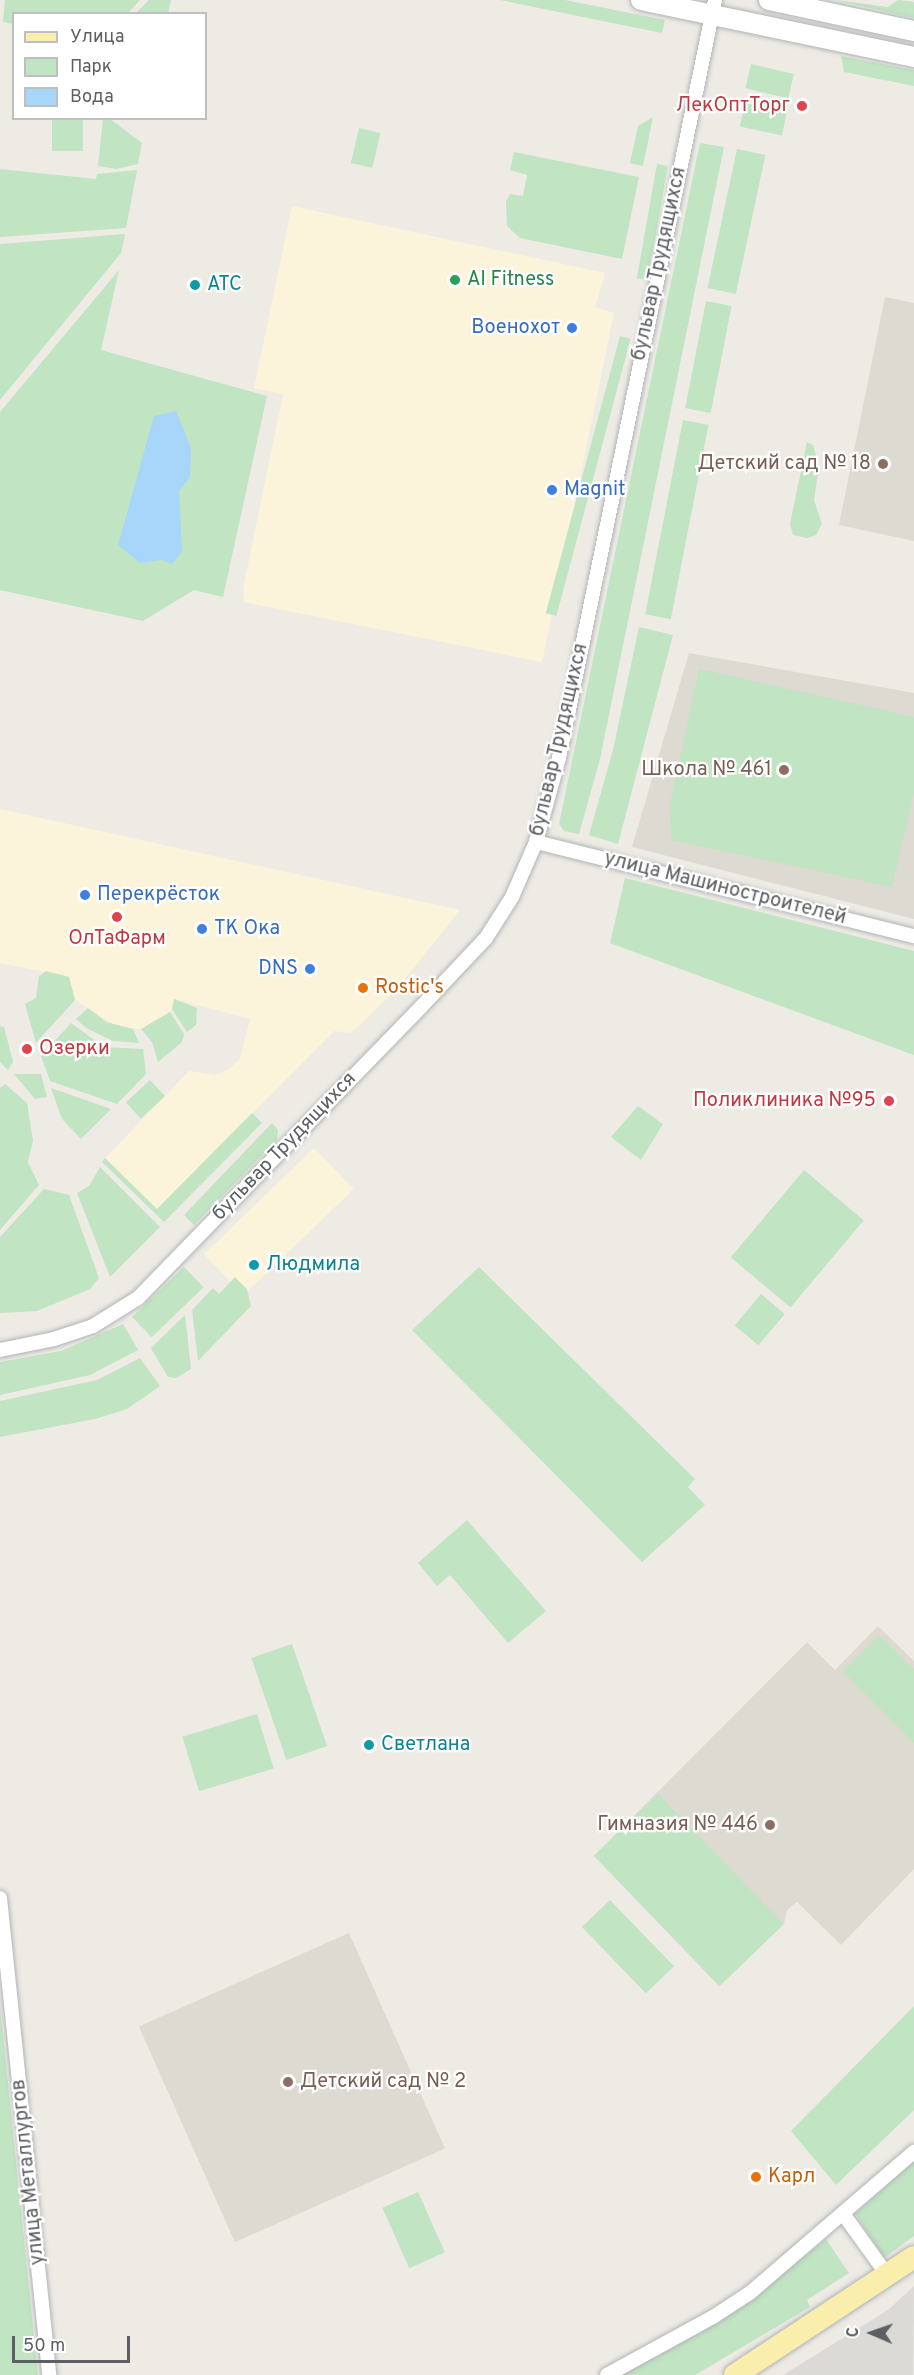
<!DOCTYPE html>
<html>
<head>
<meta charset="utf-8">
<style>
  body { margin:0 }
  #map { position:relative; width:914px; height:2375px; overflow:hidden; background:#edebe4; font-family:Overpass,sans-serif }
  div>[style] { position:absolute }
  [style*='--x'] { left:calc(var(--x)*1px); top:calc(var(--y)*1px); width:calc(var(--w)*1px); rotate:calc(var(--a)*1deg) }
  .commercial>* { inset:0; background:#fcf4da; transform-origin:0 0 }
  .industrial>* { inset:0; background:#dcdad6 }
  .education>* { inset:0; background:#dddad2; transform-origin:0 0 }
  .green>* { inset:0; background:#c1e4c2; transform-origin:0 0 }
  .water>* { inset:0; background:#a7d6fa }
  .roads { filter:drop-shadow(0 0 2px #b1b4b8) drop-shadow(0 0 2px #b1b4b8) }
  .street>* { height:14px; margin:-7px; padding:0 7px; transform-origin:7px; border-radius:7px; background:#fff }
  .secondary>* { height:20px; margin:-10px; padding:0 10px; transform-origin:10px; border-radius:10px; background:#fff }
  .primary>* { height:22px; margin:-11px; padding:0 11px; transform-origin:11px; border-radius:11px; background:#faeeac }
  .dots>* { width:16px; height:16px; translate:-50% -50%; box-sizing:border-box; border:3px solid #fff; border-radius:50% }
  span { translate:-50% -50%; white-space:nowrap; text-align:center; line-height:1.15; -webkit-text-stroke:4.5px #fff; paint-order:stroke }
  .health-label { font-size:20px; color:#be3a42 }
  .right { translate:-100% -50%; text-align:right }
  .left { translate:0 -50%; text-align:left }
  .street-label { font-size:20px; color:#5c5f63 }
  .leisure-label { font-size:20px; color:#27864d }
  .culture-label { font-size:20px; color:#0d838f }
  .shop-label { font-size:20px; color:#366cbe }
  .education-label { font-size:20px; color:#785e54 }
  .food-label { font-size:20px; color:#c56008 }
  .legend { position:absolute; left:12px; top:12px; width:195px; height:108px; box-sizing:border-box; background:#fff; border:2px solid #bebfc1; margin:0; padding:8px 10px; list-style:none; font-size:18px; color:#5c5f63 }
  .legend li { display:flex; align-items:center; gap:12px; height:30px }
  .legend b { width:30px; border:2px solid #bebfc1 }
  .north { position:absolute; left:842px; top:2303px; width:60px; height:60px; -webkit-text-stroke:4px #fff; paint-order:stroke; rotate:272deg; font-size:16px; font-weight:700; line-height:24px; text-align:center; color:#5c5f63 }
  .north::after { content:''; display:block; margin:auto; width:21px; height:27px; background:#5c5f63; clip-path:polygon(50% 0,100% 100%,50% 72%,0 100%) }
  .scale { position:absolute; left:12px; top:2336px; width:118px; height:27px; box-sizing:border-box; border:3px solid #5c5f63; border-top:0; padding-left:8px; font-size:18px; line-height:21px; white-space:nowrap; color:#5c5f63; -webkit-text-stroke:4px #fff; paint-order:stroke }
</style>
</head>
<body>
<div id="map">
  <div class="commercial">
    <i style="clip-path:polygon(292px 206px,605px 273px,595px 307px,614px 313px,542px 662px,244px 602px,243px 589px,283px 394px,254px 388px)"></i>
    <i style="clip-path:polygon(0 809px,460px 910px,396px 990px,351px 1033px,334px 1031px,157px 1209px,105px 1158px,189px 1071px,215px 1075px,229px 1069px,240px 1059px,250px 1019px,175px 999px,170px 1012px,141px 1029px,118px 1027px,75px 1000px,69px 977px,0 963px)"></i>
    <i style="left:314px;top:1148px;width:57px;height:153px;rotate:46deg"></i>
  </div>
  <div class="industrial">
    <i style="clip-path:polygon(914px 2286px,913px 2375px,783px 2375px,888px 2310px)"></i>
  </div>
  <div class="education">
    <i style="clip-path:polygon(885px 297px,914px 303px,914px 541px,839px 525px)"></i>
    <i style="clip-path:polygon(689px 653px,914px 693px,914px 919px,632px 847px)"></i>
    <i style="clip-path:polygon(878px 1626px,914px 1661px,914px 1869px,841px 1945px,797px 1902px,787px 1910px,784px 1924px,719px 1986px,594px 1856px,807px 1642px,835px 1670px)"></i>
    <i style="left:349px;top:1933px;width:236px;height:230px;rotate:66deg"></i>
  </div>
  <div class="green">
    <i style="clip-path:polygon(5px 0,140px 0,128px 13px,14px 14px,13px 24px,3px 22px)"></i>
    <i style="clip-path:polygon(149px 0,171px 0,168px 13px,136px 13px)"></i>
    <i style="clip-path:polygon(500px 0,565px 0,665px 20px,662px 33px)"></i>
    <i style="clip-path:polygon(835px 0,888px 7px,898px 0,914px 2px,914px 18px)"></i>
    <i style="clip-path:polygon(841px 56px,914px 70px,914px 86px,844px 72px)"></i>
    <i style="left:751px;top:64px;width:44px;height:25px;rotate:13deg"></i>
    <i style="left:745px;top:102px;width:43px;height:25px;rotate:12deg"></i>
    <i style="clip-path:polygon(653px 117px,643px 166px,630px 163px,638px 126px)"></i>
    <i style="left:52px;top:119px;width:31px;height:32px"></i>
    <i style="clip-path:polygon(103px 119px,110px 119px,142px 143px,138px 164px,116px 169px,98px 166px)"></i>
    <i style="left:359px;top:128px;width:22px;height:36px;rotate:13deg"></i>
    <i style="clip-path:polygon(700px 143px,724px 147px,600px 759px,579px 834px,564px 831px,559px 824px)"></i>
    <i style="left:737px;top:149px;width:29px;height:142px;rotate:12deg"></i>
    <i style="clip-path:polygon(514px 152px,639px 177px,622px 259px,520px 238px,507px 226px,506px 201px,510px 194px,523px 196px,527px 175px,510px 170px)"></i>
    <i style="left:657px;top:164px;width:11px;height:116px;rotate:10deg"></i>
    <i style="clip-path:polygon(0 169px,96px 179px,97px 174px,137px 170px,126px 228px,0 237px)"></i>
    <i style="clip-path:polygon(125px 234px,121px 253px,0 400px,0 244px)"></i>
    <i style="clip-path:polygon(119px 270px,101px 350px,267px 396px,223px 597px,194px 590px,143px 621px,0 590px,0 412px)"></i>
    <i style="left:706px;top:301px;width:26px;height:109px;rotate:11deg"></i>
    <i style="left:620px;top:336px;width:11px;height:287px;rotate:15deg"></i>
    <i style="left:683px;top:420px;width:26px;height:198px;rotate:11deg"></i>
    <i style="clip-path:polygon(807px 442px,813px 445px,819px 466px,814px 500px,822px 524px,816px 535px,807px 538px,793px 535px,790px 524px)"></i>
    <i style="clip-path:polygon(639px 627px,673px 635px,618px 844px,589px 835px,613px 750px)"></i>
    <i style="clip-path:polygon(699px 669px,914px 717px,914px 792px,892px 887px,671px 840px,670px 804px)"></i>
    <i style="clip-path:polygon(625px 878px,914px 951px,914px 1055px,610px 943px)"></i>
    <i style="clip-path:polygon(46px 971px,69px 977px,75px 1000px,36px 1043px,25px 1004px,36px 998px,39px 976px)"></i>
    <i style="clip-path:polygon(174px 999px,197px 1008px,196px 1025px,187px 1032px,172px 1009px)"></i>
    <i style="clip-path:polygon(88px 1008px,106px 1022px,133px 1029px,139px 1043px,113px 1041px,86px 1028px,76px 1019px)"></i>
    <i style="clip-path:polygon(170px 1012px,184px 1034px,182px 1042px,158px 1062px,152px 1042px,141px 1029px)"></i>
    <i style="clip-path:polygon(71px 1023px,104px 1047px,143px 1049px,146px 1074px,117px 1104px,50px 1081px,41px 1056px)"></i>
    <i style="clip-path:polygon(0 1026px,4px 1027px,13px 1062px,8px 1070px,0 1062px)"></i>
    <i style="clip-path:polygon(14px 1074px,41px 1074px,47px 1097px,35px 1099px)"></i>
    <i style="left:150px;top:1080px;width:22px;height:33px;rotate:47deg"></i>
    <i style="clip-path:polygon(5px 1084px,27px 1103px,33px 1141px,28px 1162px,39px 1185px,0 1230px,0 1088px)"></i>
    <i style="clip-path:polygon(51px 1088px,111px 1109px,81px 1139px,62px 1119px)"></i>
    <i style="clip-path:polygon(638px 1106px,663px 1124px,641px 1160px,611px 1137px)"></i>
    <i style="clip-path:polygon(252px 1113px,262px 1123px,164px 1222px,102px 1162px,105px 1158px,157px 1209px)"></i>
    <i style="clip-path:polygon(272px 1123px,278px 1130px,277px 1140px,194px 1225px,184px 1215px)"></i>
    <i style="clip-path:polygon(100px 1167px,160px 1227px,110px 1277px,77px 1193px,89px 1186px)"></i>
    <i style="left:804px;top:1170px;width:78px;height:114px;rotate:40deg"></i>
    <i style="clip-path:polygon(44px 1189px,69px 1195px,99px 1278px,90px 1289px,37px 1311px,0 1313px,0 1237px)"></i>
    <i style="left:184px;top:1267px;width:28px;height:72px;rotate:46deg"></i>
    <i style="clip-path:polygon(479px 1267px,695px 1479px,688px 1487px,705px 1505px,642px 1562px,412px 1330px)"></i>
    <i style="clip-path:polygon(235px 1277px,247px 1289px,251px 1306px,198px 1361px,192px 1310px,213px 1288px,219px 1294px)"></i>
    <i style="left:761px;top:1294px;width:31px;height:41px;rotate:40deg"></i>
    <i style="clip-path:polygon(185px 1315px,191px 1369px,176px 1378px,168px 1377px,151px 1348px)"></i>
    <i style="clip-path:polygon(123px 1324px,138px 1350px,90px 1375px,0 1395px,0 1362px,61px 1351px)"></i>
    <i style="clip-path:polygon(140px 1358px,160px 1386px,127px 1409px,95px 1419px,0 1437px,0 1401px,97px 1380px)"></i>
    <i style="clip-path:polygon(467px 1520px,546px 1611px,508px 1643px,450px 1575px,437px 1586px,418px 1563px)"></i>
    <i style="clip-path:polygon(879px 1635px,914px 1669px,914px 1743px,843px 1672px)"></i>
    <i style="left:292px;top:1644px;width:108px;height:43px;rotate:71deg"></i>
    <i style="left:257px;top:1714px;width:57px;height:78px;rotate:73deg"></i>
    <i style="left:658px;top:1794px;width:181px;height:89px;rotate:46deg"></i>
    <i style="left:610px;top:1900px;width:92px;height:39px;rotate:46deg"></i>
    <i style="clip-path:polygon(0 2005px,38px 2375px,0 2375px)"></i>
    <i style="clip-path:polygon(914px 2006px,914px 2110px,836px 2185px,791px 2131px)"></i>
    <i style="clip-path:polygon(914px 2160px,914px 2236px,884px 2258px,855px 2214px)"></i>
    <i style="left:418px;top:2192px;width:66px;height:39px;rotate:66deg"></i>
    <i style="clip-path:polygon(826px 2239px,849px 2273px,807px 2300px,810px 2307px,695px 2375px,616px 2375px,701px 2332px,765px 2288px)"></i>
  </div>
  <div class="water">
    <i style="clip-path:polygon(176px 411px,191px 448px,190px 477px,179px 491px,182px 552px,172px 564px,162px 560px,140px 563px,118px 545px,154px 416px)"></i>
  </div>
  <div class="roads">
    <div class="street">
      <i style="--x:536;--y:842;--w:390;--a:14"></i>
      <i style="--x:0;--y:1350;--w:55;--a:-11.5"></i>
      <i style="--x:54;--y:1339;--w:41;--a:-18.4"></i>
      <i style="--x:93;--y:1326;--w:53;--a:-31.9"></i>
      <i style="--x:138;--y:1298;--w:405;--a:-45.8"></i>
      <i style="--x:420;--y:1008;--w:96;--a:-46.7"></i>
      <i style="--x:486;--y:938;--w:49;--a:-57.6"></i>
      <i style="--x:512;--y:897;--w:60;--a:-66.4"></i>
      <i style="--x:536;--y:842;--w:87;--a:-74.7"></i>
      <i style="--x:559;--y:758;--w:774;--a:-78.37"></i>
      <i style="--x:0;--y:1898;--w:480;--a:84.1"></i>
      <i style="--x:844;--y:2215;--w:75;--a:54.2"></i>
      <i style="--x:607;--y:2375;--w:121;--a:-28.7"></i>
      <i style="--x:713;--y:2317;--w:45;--a:-33.3"></i>
      <i style="--x:751;--y:2292;--w:215;--a:-40.7"></i>
    </div>
    <div class="secondary">
      <i style="--x:641;--y:0;--w:279;--a:11.8"></i>
      <i style="--x:769;--y:0;--w:148;--a:12.1"></i>
    </div>
    <div class="primary">
      <i style="--x:735;--y:2375;--w:214;--a:-33.4"></i>
    </div>
  </div>
  <div class="dots">
    <i style="left:802px;top:106px;background:#e0444e"></i>
    <i style="left:455px;top:280px;background:#2e9e5b"></i>
    <i style="left:195px;top:285px;background:#0f9aa8"></i>
    <i style="left:572px;top:328px;background:#3f7fe0"></i>
    <i style="left:883px;top:464px;background:#8d6e63"></i>
    <i style="left:552px;top:490px;background:#3f7fe0"></i>
    <i style="left:784px;top:770px;background:#8d6e63"></i>
    <i style="left:85px;top:895px;background:#3f7fe0"></i>
    <i style="left:117px;top:917px;background:#e0444e"></i>
    <i style="left:202px;top:929px;background:#3f7fe0"></i>
    <i style="left:310px;top:969px;background:#3f7fe0"></i>
    <i style="left:363px;top:988px;background:#e8710a"></i>
    <i style="left:27px;top:1049px;background:#e0444e"></i>
    <i style="left:889px;top:1101px;background:#e0444e"></i>
    <i style="left:254px;top:1265px;background:#0f9aa8"></i>
    <i style="left:369px;top:1745px;background:#0f9aa8"></i>
    <i style="left:770px;top:1825px;background:#8d6e63"></i>
    <i style="left:288px;top:2082px;background:#8d6e63"></i>
    <i style="left:756px;top:2177px;background:#e8710a"></i>
  </div>
  <div class="health-label">
    <span class="right" style="left:790px;top:106px">ЛекОптТорг</span>
    <span style="left:117px;top:939px">ОлТаФарм</span>
    <span class="left" style="left:39px;top:1049px">Озерки</span>
    <span class="right" style="left:876px;top:1101px">Поликлиника №95</span>
  </div>
  <div class="street-label">
    <span style="left:660px;top:264px;rotate:-78deg">бульвар Трудящихся</span>
    <span style="left:560px;top:740px;rotate:-77deg">бульвар Трудящихся</span>
    <span style="left:725px;top:889px;rotate:14deg">улица Машиностроителей</span>
    <span style="left:285px;top:1147px;rotate:-46deg">бульвар Трудящихся</span>
    <span style="left:29px;top:2172px;rotate:-96deg">улица Металлургов</span>
  </div>
  <div class="leisure-label">
    <span class="left" style="left:467px;top:280px">AI Fitness</span>
  </div>
  <div class="culture-label">
    <span class="left" style="left:207px;top:285px">АТС</span>
    <span class="left" style="left:266px;top:1265px">Людмила</span>
    <span class="left" style="left:381px;top:1745px">Светлана</span>
  </div>
  <div class="shop-label">
    <span class="right" style="left:560px;top:328px">Военохот</span>
    <span class="left" style="left:564px;top:490px">Magnit</span>
    <span class="left" style="left:97px;top:895px">Перекрёсток</span>
    <span class="left" style="left:214px;top:929px">ТК Ока</span>
    <span class="right" style="left:298px;top:969px">DNS</span>
  </div>
  <div class="education-label">
    <span class="right" style="left:871px;top:464px">Детский сад № 18</span>
    <span class="right" style="left:772px;top:770px">Школа № 461</span>
    <span class="right" style="left:758px;top:1825px">Гимназия № 446</span>
    <span class="left" style="left:300px;top:2082px">Детский сад № 2</span>
  </div>
  <div class="food-label">
    <span class="left" style="left:375px;top:988px">Rostic's</span>
    <span class="left" style="left:768px;top:2177px">Карл</span>
  </div>
  <ul class="legend">
  <li><b style="height:8px;background:#faeeac"></b>Улица</li>
  <li><b style="height:16px;background:#c1e4c2"></b>Парк</li>
  <li><b style="height:16px;background:#a7d6fa"></b>Вода</li>
  </ul>
  <div class="north">С</div>
  <div class="scale">50 m</div>
</div>
</body>
</html>
